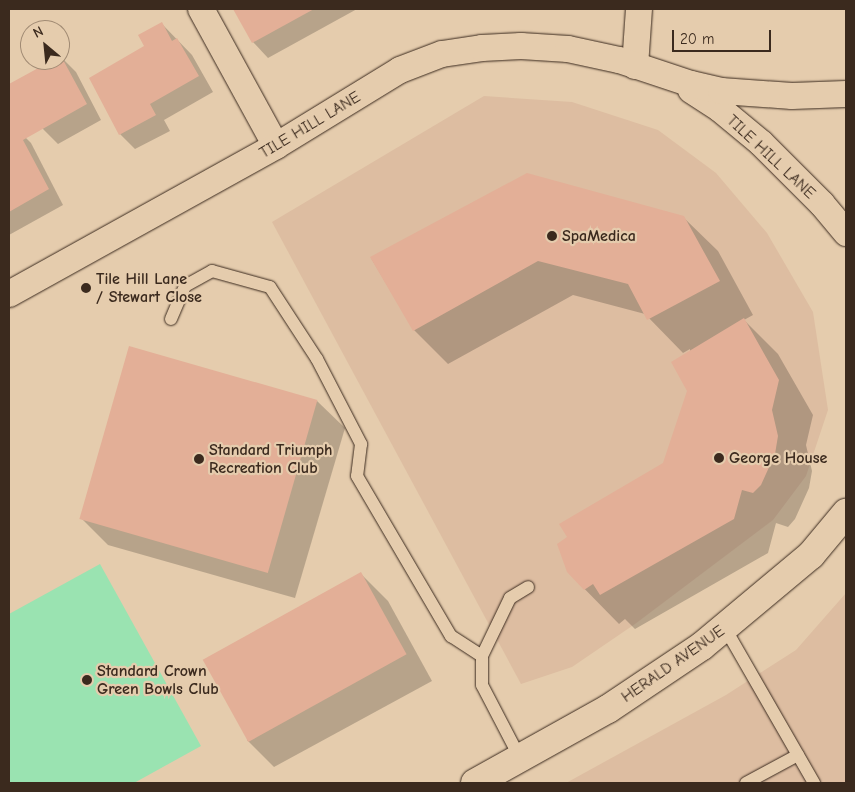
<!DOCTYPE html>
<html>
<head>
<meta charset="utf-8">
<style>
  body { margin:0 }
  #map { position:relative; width:855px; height:792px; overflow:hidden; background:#e5ccad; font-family:"Comic Neue",sans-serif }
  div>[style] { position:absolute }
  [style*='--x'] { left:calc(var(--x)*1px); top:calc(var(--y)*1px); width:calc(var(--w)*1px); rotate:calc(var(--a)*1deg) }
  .built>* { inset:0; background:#ddbda1 }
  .green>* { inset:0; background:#9ae3b1 }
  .shadow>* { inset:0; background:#0003 }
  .building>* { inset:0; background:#e3af97; transform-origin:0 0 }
  .roads { filter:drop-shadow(0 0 1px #3b2a1e) drop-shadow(0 0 1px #3b2a1e) }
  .service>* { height:12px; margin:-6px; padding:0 6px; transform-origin:6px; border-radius:6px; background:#e5ccad }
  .minor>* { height:26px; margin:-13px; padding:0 13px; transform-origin:13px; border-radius:13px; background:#e5ccad }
  .secondary>* { height:28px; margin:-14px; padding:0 14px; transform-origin:14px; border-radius:14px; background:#e5ccad }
  .dots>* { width:14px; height:14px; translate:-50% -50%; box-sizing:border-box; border:2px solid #e5ccad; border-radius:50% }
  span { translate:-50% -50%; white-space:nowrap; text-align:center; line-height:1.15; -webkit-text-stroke:4.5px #e5ccad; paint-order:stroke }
  .street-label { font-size:16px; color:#3b2a1e }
  .poi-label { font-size:16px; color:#3b2a1e; font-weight:700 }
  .left { translate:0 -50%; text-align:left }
  .frame { position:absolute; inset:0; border:10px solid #3b2a1e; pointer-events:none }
  .north { position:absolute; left:20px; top:20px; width:50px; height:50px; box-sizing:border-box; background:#e5ccad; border:1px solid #a18b74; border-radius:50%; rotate:332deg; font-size:14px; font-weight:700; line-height:20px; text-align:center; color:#3b2a1e }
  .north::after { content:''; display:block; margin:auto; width:18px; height:22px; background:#3b2a1e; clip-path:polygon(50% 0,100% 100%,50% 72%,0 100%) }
  .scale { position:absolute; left:672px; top:30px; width:99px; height:22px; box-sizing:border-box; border:2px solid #3b2a1e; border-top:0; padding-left:6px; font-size:15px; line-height:18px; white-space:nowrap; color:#3b2a1e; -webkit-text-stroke:4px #e5ccad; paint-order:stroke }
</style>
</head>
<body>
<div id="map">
  <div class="built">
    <i style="clip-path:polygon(484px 96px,572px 102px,658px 130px,716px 173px,767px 233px,813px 312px,828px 410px,806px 476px,773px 520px,635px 624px,572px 667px,521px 684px,272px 222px)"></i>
    <i style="clip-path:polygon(846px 593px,846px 783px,566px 783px,726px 695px,796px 650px)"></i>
  </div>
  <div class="green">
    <i style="clip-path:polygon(100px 564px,201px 746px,134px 783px,9px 783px,9px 614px)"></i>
  </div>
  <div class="shadow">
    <i style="clip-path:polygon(235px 9px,357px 9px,268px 58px,253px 42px)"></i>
    <i style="clip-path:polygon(162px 24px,192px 55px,213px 92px,164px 120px,170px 131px,135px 149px,120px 134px,146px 47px)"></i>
    <i style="clip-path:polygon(61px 57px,76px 72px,101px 120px,58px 144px,43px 129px,16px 81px,55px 60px,60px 60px)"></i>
    <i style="clip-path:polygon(16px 128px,31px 143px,63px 205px,9px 235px,9px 132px)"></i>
    <i style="clip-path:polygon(683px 217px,718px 251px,753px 315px,744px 320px,778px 354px,813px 415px,806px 445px,812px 471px,809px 488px,795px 519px,788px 527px,776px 523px,768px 553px,635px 629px,625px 619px,619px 624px,568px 572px,664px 464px,689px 391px,690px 349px,683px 353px,645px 314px,573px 295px,448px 364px,414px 330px,371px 258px)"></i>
    <i style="clip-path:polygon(317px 401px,345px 428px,295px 598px,108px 545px,81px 518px)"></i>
    <i style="clip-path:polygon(361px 574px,388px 601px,432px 681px,274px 767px,247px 740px)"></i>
  </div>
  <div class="building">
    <i style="clip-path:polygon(233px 9px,314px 9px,252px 43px)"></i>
    <i style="clip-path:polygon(162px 22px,172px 41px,177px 38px,199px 76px,150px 104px,156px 115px,119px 135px,89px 78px,144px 46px,138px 35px)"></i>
    <i style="clip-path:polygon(61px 56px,87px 104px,23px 140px,49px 189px,9px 212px,9px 84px,53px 60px,60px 60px)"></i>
    <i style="clip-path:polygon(527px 173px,684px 216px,720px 281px,647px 320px,628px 284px,538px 261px,413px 331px,370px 257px)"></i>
    <i style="clip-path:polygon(744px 318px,779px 380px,772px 410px,778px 436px,775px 454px,761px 485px,753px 493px,742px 490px,734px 519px,600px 595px,593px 584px,584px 590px,567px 572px,557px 544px,567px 537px,559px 524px,663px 463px,687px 391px,671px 362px)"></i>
    <i style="left:129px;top:346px;width:196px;height:180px;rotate:16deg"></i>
    <i style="left:361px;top:572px;width:94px;height:181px;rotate:61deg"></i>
  </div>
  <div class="roads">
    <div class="service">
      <i style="--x:171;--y:319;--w:36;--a:-67"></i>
      <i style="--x:185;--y:286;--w:31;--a:-29"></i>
      <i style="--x:212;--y:271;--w:60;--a:15.4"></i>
      <i style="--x:270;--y:287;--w:86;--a:56.9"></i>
      <i style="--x:317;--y:359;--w:96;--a:62.6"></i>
      <i style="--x:361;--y:444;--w:32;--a:97"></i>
      <i style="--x:357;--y:476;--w:186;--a:59.6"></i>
      <i style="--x:451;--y:636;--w:37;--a:33"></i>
      <i style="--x:725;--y:628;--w:179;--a:60.1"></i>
      <i style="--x:520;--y:758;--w:82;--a:-117.5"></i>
      <i style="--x:482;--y:685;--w:29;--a:-90"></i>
      <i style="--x:482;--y:656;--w:64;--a:-64.2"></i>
      <i style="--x:510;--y:598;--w:21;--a:-31"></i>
      <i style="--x:746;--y:783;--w:59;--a:-28.3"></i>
    </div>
    <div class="minor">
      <i style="--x:201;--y:9;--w:156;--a:61.3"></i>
      <i style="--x:635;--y:66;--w:57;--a:-86"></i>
      <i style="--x:691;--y:90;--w:35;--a:33"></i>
      <i style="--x:720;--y:109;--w:53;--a:39.7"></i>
      <i style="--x:761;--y:143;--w:86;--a:45"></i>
      <i style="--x:822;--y:204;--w:38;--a:50"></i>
      <i style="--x:9;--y:294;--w:305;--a:-29"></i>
      <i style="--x:276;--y:146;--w:145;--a:-31.5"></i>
      <i style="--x:400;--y:70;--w:45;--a:-20.9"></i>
      <i style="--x:442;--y:54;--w:40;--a:-8.5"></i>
      <i style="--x:482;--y:48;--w:39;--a:-3"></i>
      <i style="--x:521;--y:46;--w:47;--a:3.7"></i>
      <i style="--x:568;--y:49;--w:52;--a:12.2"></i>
      <i style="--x:619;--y:60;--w:76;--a:18.4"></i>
      <i style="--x:691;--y:84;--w:31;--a:13"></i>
      <i style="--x:721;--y:91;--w:71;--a:4"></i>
      <i style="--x:792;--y:96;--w:54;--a:-2.1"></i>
    </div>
    <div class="secondary">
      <i style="--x:475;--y:783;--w:152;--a:-29.1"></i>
      <i style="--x:608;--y:709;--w:113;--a:-33.8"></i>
      <i style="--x:702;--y:646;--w:142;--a:-39.9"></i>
      <i style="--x:811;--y:555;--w:55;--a:-50.2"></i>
    </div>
  </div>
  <div class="dots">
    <i style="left:552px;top:236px;background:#3b2a1e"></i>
    <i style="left:86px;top:288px;background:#3b2a1e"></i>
    <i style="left:719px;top:458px;background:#3b2a1e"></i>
    <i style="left:199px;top:459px;background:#3b2a1e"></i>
    <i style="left:87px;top:680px;background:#3b2a1e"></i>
  </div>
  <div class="street-label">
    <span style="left:310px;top:125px;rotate:-31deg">TILE HILL LANE</span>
    <span style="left:771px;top:157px;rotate:43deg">TILE HILL LANE</span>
    <span style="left:673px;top:664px;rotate:-35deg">HERALD AVENUE</span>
  </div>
  <div class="poi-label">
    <span class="left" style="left:562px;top:236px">SpaMedica</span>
    <span class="left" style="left:96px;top:288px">Tile Hill Lane<br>/ Stewart Close</span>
    <span class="left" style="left:209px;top:459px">Standard Triumph<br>Recreation Club</span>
    <span class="left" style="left:729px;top:458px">George House</span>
    <span class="left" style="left:97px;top:680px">Standard Crown<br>Green Bowls Club</span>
  </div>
  <div class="frame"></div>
  <div class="north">N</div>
  <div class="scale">20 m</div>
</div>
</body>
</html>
